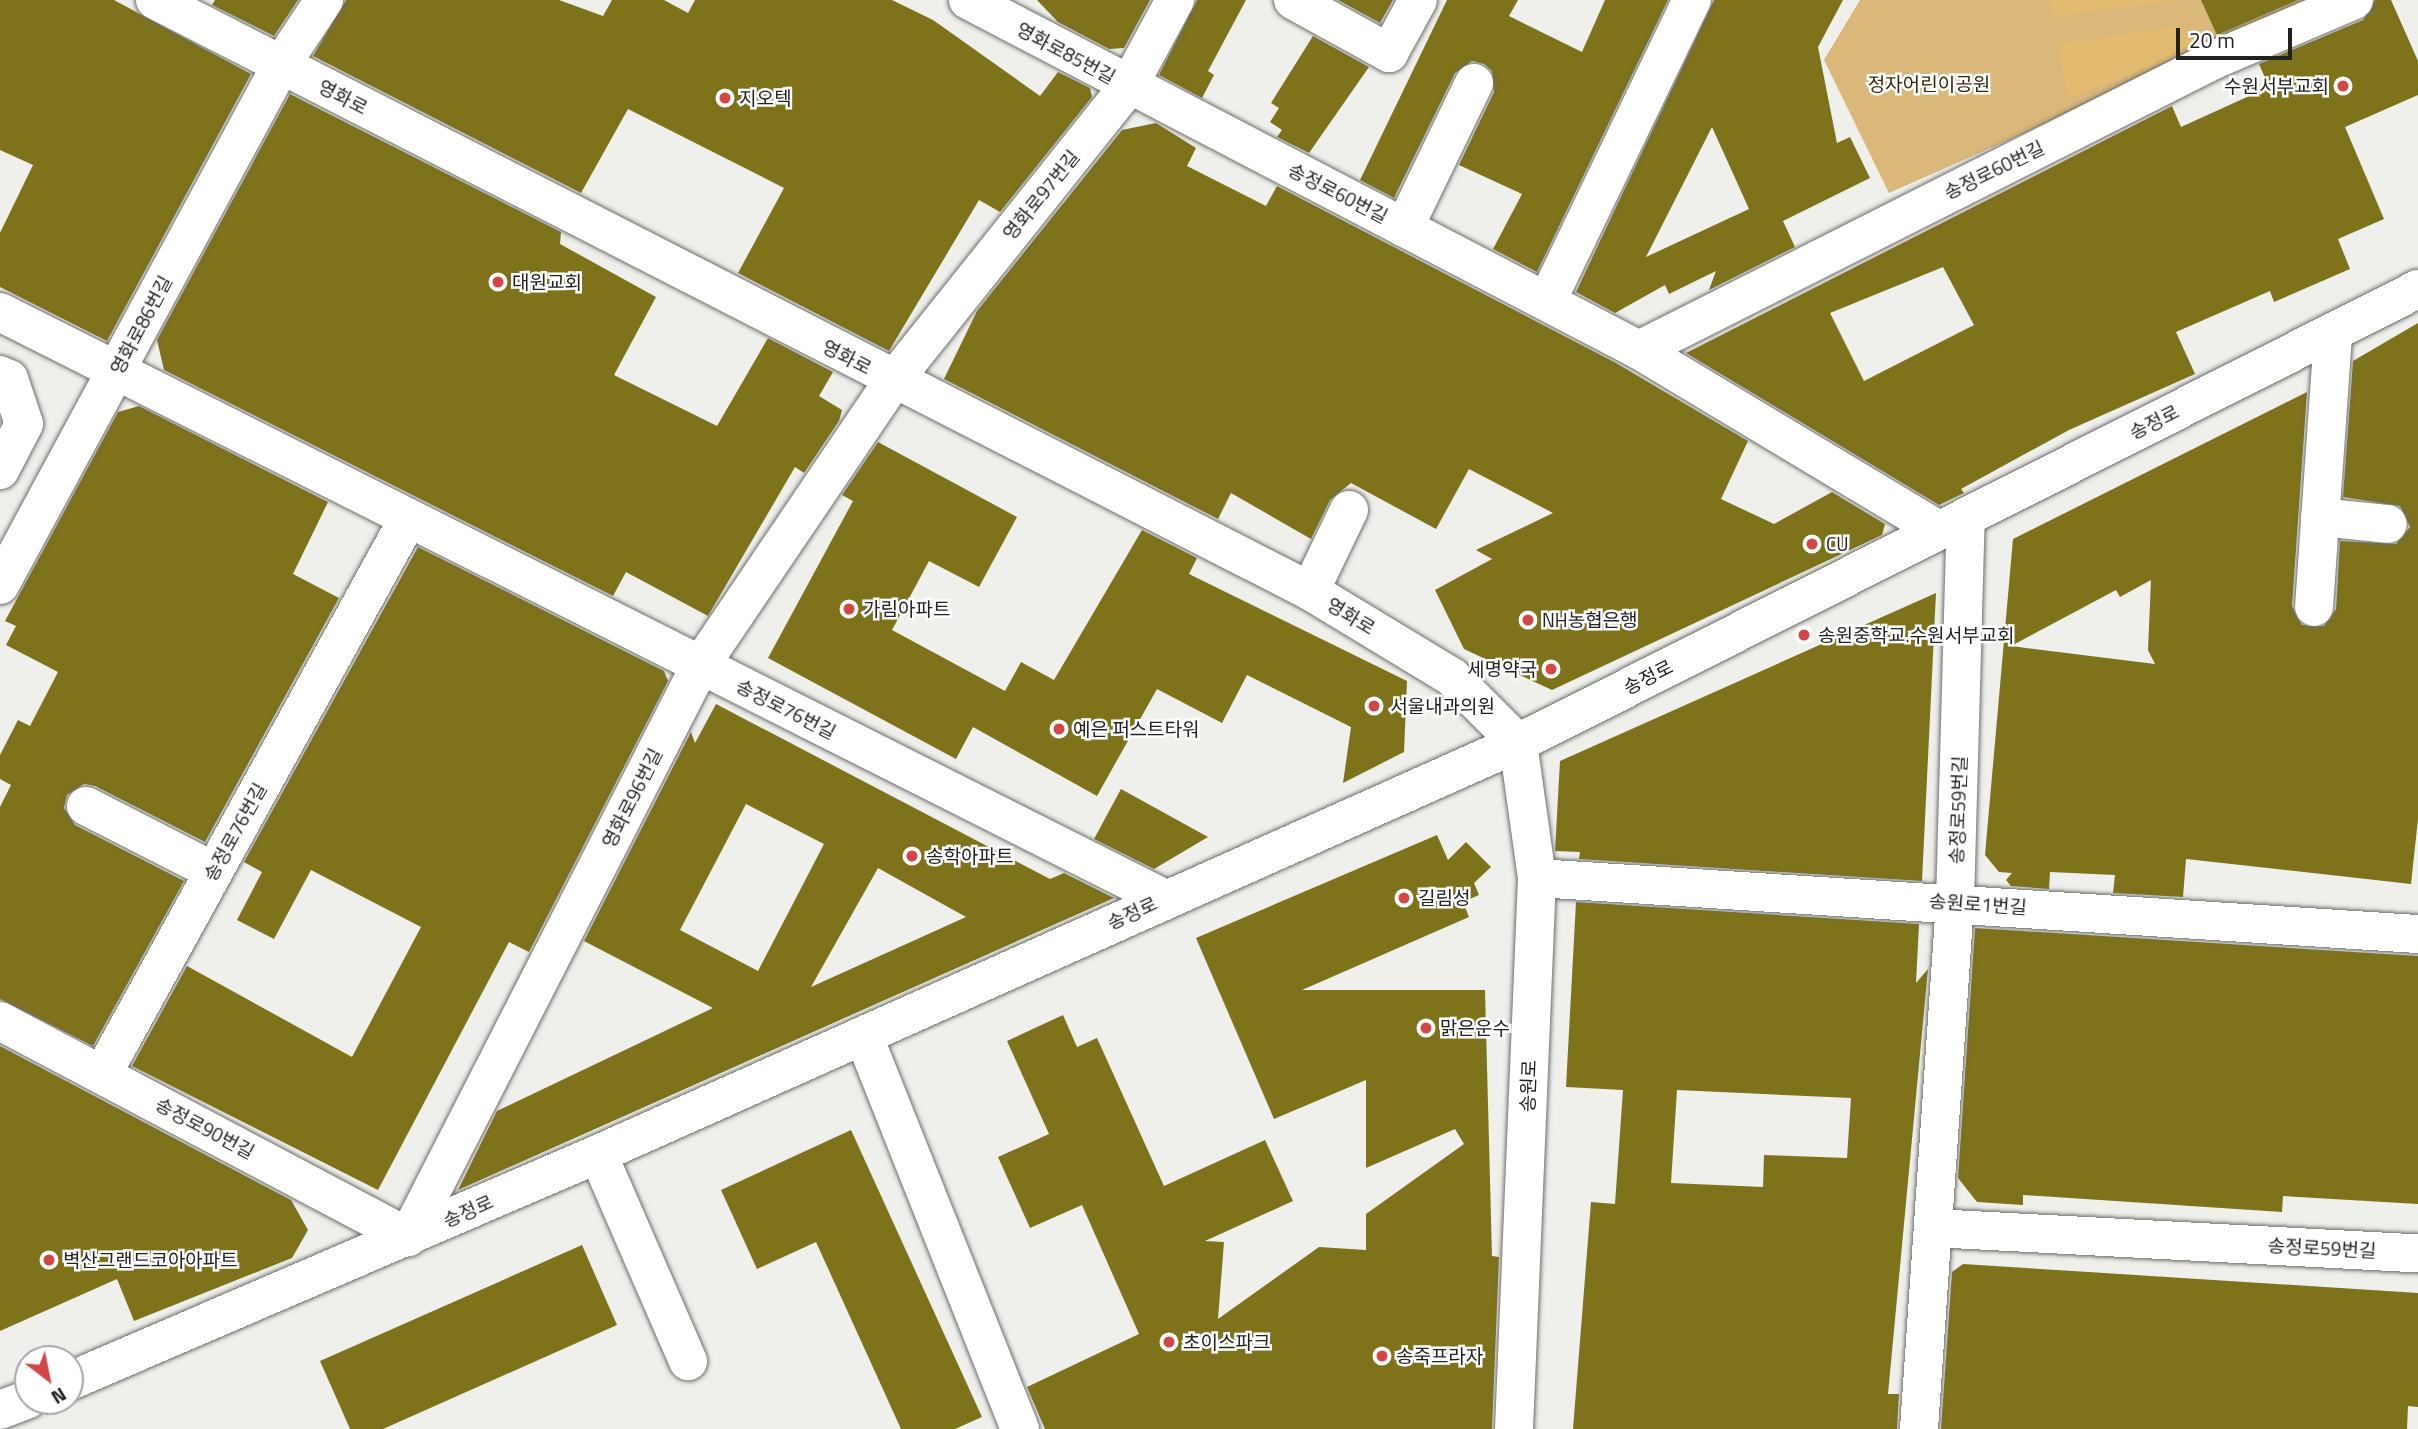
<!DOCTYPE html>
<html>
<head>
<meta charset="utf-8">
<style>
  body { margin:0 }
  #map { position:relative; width:2418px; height:1429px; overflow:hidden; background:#eff0ec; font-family:"Titillium Web","Noto Sans KR",sans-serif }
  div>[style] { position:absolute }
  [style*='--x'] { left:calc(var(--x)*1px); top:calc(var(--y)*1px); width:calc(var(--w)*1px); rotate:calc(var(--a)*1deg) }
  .green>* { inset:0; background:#dab87a }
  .forest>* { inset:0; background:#e2ba70 }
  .building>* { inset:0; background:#7e721b }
  .roads { filter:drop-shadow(0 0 2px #6c6d69) drop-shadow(0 0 2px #6c6d69) }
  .minor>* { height:38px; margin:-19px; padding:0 19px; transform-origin:19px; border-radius:19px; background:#fff }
  .major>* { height:38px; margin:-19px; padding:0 19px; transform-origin:19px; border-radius:19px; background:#fff }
  .dots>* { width:19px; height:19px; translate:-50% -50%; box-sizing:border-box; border:4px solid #fff; border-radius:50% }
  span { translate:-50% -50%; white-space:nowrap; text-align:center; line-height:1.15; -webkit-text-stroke:5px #fff; paint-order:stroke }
  .street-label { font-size:19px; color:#212220 }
  .park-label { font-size:19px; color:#382705 }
  .poi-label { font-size:19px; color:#212220 }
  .right { translate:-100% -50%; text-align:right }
  .left { translate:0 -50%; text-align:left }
  .north { position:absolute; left:14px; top:1345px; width:70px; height:70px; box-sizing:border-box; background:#fff; border:2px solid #a6a7a6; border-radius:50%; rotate:148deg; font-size:19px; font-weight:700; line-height:28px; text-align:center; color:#212220 }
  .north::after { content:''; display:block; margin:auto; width:24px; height:32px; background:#d44546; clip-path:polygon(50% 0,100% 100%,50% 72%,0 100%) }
  .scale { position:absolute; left:2176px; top:28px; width:116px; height:32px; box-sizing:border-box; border:4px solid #212220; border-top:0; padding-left:9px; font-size:21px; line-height:24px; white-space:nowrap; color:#212220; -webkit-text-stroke:5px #fff; paint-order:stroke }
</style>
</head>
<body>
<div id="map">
  <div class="green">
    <i style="clip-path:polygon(1860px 0,2324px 0,1889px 193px,1824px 60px)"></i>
  </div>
  <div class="forest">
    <i style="clip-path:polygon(2051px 0,2172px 0,2172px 1px,2054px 16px)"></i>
    <i style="clip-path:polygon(2181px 26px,2195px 49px,2067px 99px,2059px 44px)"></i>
  </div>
  <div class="building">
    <i style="clip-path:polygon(0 0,114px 0,251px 74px,107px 341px,0 287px,0 233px,33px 165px,0 150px)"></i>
    <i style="clip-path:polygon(215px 0,298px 0,274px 36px,212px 5px)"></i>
    <i style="clip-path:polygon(346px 0,559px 0,603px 16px,612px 0,664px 0,688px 13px,695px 0,892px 0,933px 20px,1040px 96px,1058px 72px,1090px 88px,1092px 97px,1000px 212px,979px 200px,889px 351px,738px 273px,784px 188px,628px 109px,581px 193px,313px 56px)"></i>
    <i style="clip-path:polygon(1037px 0,1150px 0,1124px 48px,1109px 49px,1058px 22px)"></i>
    <i style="clip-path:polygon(1197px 0,1246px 0,1208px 71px,1214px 75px,1202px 98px,1159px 75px)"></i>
    <i style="clip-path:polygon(1338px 0,1393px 0,1380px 23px)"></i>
    <i style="clip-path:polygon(1447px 0,1518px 0,1509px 16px,1582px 52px,1605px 0,1668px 0,1537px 272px,1493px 249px,1522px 194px,1459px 165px,1494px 92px,1492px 71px,1484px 64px,1472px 61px,1455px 73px,1394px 198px,1360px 180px)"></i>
    <i style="clip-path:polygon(evenodd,1714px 0,1843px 0,1818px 47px,1837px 143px,1850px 137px,1870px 178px,1783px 221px,1795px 247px,1709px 290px,1716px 271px,1669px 294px,1665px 285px,1615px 313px,1576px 292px,1714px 0,1712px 127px,1749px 209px,1646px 257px,1712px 127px)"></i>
    <i style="clip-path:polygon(2201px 0,2298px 0,2217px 35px)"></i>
    <i style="clip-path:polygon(evenodd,2375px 0,2391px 0,2418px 61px,2418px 95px,2345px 127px,2384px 219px,2338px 239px,2350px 269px,2274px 302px,2270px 291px,2176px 332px,2195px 374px,2069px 430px,1961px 489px,1964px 493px,1939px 505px,1686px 353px,2172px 106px,2181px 127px,2269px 87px,2259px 64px,2363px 20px,2375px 0,1943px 267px,1974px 325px,1864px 381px,1830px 313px,1943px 267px)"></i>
    <i style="clip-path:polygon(1313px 36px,1369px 67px,1309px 153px,1277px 137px,1282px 130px,1270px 122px,1279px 108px,1271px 103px)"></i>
    <i style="clip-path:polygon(290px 94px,561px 232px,560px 244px,656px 297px,614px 375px,717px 426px,768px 338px,833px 372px,819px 396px,842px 410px,839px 421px,804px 473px,795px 467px,708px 616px,626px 572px,613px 596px,164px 370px,157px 340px)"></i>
    <i style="clip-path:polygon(1156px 123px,1196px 148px,1187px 166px,1266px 206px,1277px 186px,1616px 363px,1748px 441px,1721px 499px,1774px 524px,1832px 492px,1885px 524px,1882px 535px,1552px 690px,1464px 649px,1435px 590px,1492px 559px,1476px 550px,1553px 513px,1469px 469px,1436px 529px,1351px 483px,1330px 500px,1311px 539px,1231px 493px,1218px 519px,944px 379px,977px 311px,1122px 130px)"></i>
    <i style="clip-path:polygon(evenodd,2418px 323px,2418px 819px,2411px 884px,2186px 859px,2183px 897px,2113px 893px,2115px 875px,2050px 872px,2049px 889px,2011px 886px,2006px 880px,2012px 873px,1999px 872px,1985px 855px,2013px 539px,2307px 392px,2292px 606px,2302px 625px,2324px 626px,2336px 609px,2340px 541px,2396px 544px,2410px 527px,2400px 506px,2343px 497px,2353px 361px,2418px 323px,2151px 580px,2148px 650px,2155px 664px,2011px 646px,2116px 590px,2120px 597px,2151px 580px)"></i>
    <i style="clip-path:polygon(139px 406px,328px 502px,293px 574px,339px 598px,205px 842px,95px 786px,84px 784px,67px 795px,64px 808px,75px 825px,184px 881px,93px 1046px,0 999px,0 807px,11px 785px,0 779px,0 755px,18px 720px,30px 726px,58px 672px,6px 645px,16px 626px,5px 621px,118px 412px)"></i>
    <i style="clip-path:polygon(878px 442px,1017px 517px,979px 587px,929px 561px,892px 630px,1005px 691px,1021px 662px,1054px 680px,1142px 530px,1197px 558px,1189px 574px,1407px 681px,1404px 752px,1343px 783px,1351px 727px,1247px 675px,1222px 723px,1157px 689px,1097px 796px,973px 727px,956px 759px,768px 658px,853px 501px,842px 495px)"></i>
    <i style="clip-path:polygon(418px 547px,664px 671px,668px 681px,529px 952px,509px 942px,378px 1190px,132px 1066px,187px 966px,352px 1057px,421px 927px,311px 870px,274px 939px,237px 920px,262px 872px,244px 862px)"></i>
    <i style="clip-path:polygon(1936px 593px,1922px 881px,1579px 859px,1580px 852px,1555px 851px,1560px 761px)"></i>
    <i style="clip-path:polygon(evenodd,716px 704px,1050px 879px,1064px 873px,1114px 898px,458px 1190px,497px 1111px,713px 1008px,584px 941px,691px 732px,695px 743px,716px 704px,746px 804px,824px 844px,758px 971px,680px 930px,746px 804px,716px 704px,878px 868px,966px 917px,811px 987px,878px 868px)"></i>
    <i style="clip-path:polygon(1121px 789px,1208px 837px,1154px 869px,1094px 839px)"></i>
    <i style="clip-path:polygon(1437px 835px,1448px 860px,1466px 842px,1491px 867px,1474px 883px,1479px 895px,1463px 902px,1469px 917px,1302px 990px,1485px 990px,1492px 1256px,1499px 1257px,1492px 1429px,1045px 1429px,1027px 1387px,1139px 1334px,1082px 1205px,1030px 1228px,998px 1157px,1049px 1134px,1007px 1041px,1063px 1015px,1077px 1047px,1097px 1038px,1164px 1186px,1265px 1140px,1293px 1201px,1205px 1241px,1224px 1242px,1218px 1319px,1319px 1247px,1366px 1250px,1366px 1214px,1464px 1144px,1455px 1129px,1366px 1168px,1366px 1080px,1274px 1119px,1196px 938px)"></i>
    <i style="clip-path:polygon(evenodd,1576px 902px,1919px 924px,1916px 983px,1928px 969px,1888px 1394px,1899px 1394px,1897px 1429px,1573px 1429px,1591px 1202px,1615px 1204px,1623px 1090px,1566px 1087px,1576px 902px,1677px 1090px,1851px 1098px,1847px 1158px,1764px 1155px,1763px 1187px,1671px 1183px,1677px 1090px)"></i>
    <i style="clip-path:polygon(1975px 928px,2418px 956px,2418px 1204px,2283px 1196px,2282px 1212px,2023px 1195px,2023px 1205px,1977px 1202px,1958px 1178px)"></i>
    <i style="clip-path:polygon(0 1046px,291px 1200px,308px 1230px,292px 1258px,134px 1321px,117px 1279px,0 1331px)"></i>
    <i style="clip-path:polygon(851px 1130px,982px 1417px,955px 1429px,901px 1429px,816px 1242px,757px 1269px,721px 1190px)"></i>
    <i style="clip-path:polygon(582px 1245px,617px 1325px,383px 1429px,350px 1429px,320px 1361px)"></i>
    <i style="clip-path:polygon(1963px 1264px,2418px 1293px,2418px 1407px,2408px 1406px,2407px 1429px,1941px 1429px,1952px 1272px)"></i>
  </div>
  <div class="roads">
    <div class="minor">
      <i style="--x:155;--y:0;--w:1297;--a:27.1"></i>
      <i style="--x:1310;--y:591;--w:166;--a:31.2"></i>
      <i style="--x:1452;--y:677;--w:93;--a:45"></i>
      <i style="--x:968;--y:0;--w:757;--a:27.55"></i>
      <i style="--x:1639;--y:350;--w:349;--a:31"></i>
      <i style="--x:1293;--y:0;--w:110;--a:28.9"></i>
      <i style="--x:1389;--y:53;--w:60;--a:-61.3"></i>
      <i style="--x:1404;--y:228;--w:161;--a:-64.2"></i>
      <i style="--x:1547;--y:301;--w:334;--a:-64.3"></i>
      <i style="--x:0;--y:312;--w:1302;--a:26.74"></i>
      <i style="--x:1639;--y:350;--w:646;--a:-26.76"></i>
      <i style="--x:2216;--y:59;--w:150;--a:-23.1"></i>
      <i style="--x:0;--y:375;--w:10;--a:24"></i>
      <i style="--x:9;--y:379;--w:47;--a:71.6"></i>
      <i style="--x:24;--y:424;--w:52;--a:117.6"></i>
      <i style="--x:2320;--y:517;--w:68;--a:5.9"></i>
      <i style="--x:0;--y:585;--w:591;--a:-61.61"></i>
      <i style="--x:281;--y:65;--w:78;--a:-56.5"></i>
      <i style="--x:1310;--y:591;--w:90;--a:-64.3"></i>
      <i style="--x:2314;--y:607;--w:276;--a:-86"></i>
      <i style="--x:86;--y:806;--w:143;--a:27.1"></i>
      <i style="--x:1537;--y:878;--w:883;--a:3.64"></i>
      <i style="--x:0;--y:1021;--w:462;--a:27.9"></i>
      <i style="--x:408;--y:1237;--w:641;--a:-62.92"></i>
      <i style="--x:700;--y:666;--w:344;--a:-55.9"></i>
      <i style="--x:893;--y:381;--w:376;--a:-51.4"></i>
      <i style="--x:1128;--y:87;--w:99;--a:-61.6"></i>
      <i style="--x:864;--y:1037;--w:422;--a:68.3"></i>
      <i style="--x:103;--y:1073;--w:632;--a:-61.17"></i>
      <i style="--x:598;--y:1154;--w:226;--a:66.5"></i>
      <i style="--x:1933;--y:1228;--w:486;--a:3"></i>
      <i style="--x:70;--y:1381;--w:575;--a:-23.26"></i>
      <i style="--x:598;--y:1154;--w:1008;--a:-24.07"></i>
      <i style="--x:1518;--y:743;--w:1008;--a:-26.77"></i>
      <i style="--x:0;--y:1410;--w:30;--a:-21"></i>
      <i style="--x:1919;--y:1429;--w:528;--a:-86.09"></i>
      <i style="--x:1955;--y:902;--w:385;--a:-88.4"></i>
    </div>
    <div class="major">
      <i style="--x:1514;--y:1429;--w:551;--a:-87.61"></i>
      <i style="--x:1537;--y:878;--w:136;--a:-98"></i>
    </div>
  </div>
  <div class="dots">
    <i style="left:2343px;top:86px;background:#d44546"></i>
    <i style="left:725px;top:98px;background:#d44546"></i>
    <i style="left:498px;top:282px;background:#d44546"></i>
    <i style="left:1812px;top:544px;background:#d44546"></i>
    <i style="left:849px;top:609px;background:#d44546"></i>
    <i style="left:1528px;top:620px;background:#d44546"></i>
    <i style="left:1804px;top:635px;background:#d44546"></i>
    <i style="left:1551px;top:669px;background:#d44546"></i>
    <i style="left:1374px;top:706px;background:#d44546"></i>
    <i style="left:1059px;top:729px;background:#d44546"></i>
    <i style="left:912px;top:856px;background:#d44546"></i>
    <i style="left:1404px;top:898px;background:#d44546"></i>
    <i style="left:1426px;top:1028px;background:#d44546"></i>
    <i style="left:49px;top:1260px;background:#d44546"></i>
    <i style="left:1169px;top:1342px;background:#d44546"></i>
    <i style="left:1382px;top:1356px;background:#d44546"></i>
  </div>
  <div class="street-label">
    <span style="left:1066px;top:53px;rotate:28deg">영화로85번길</span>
    <span style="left:343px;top:97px;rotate:27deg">영화로</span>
    <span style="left:1994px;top:170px;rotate:-26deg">송정로60번길</span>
    <span style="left:1338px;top:193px;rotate:27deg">송정로60번길</span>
    <span style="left:1041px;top:195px;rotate:-51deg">영화로97번길</span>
    <span style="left:141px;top:325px;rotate:-62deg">영화로86번길</span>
    <span style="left:847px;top:357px;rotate:27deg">영화로</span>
    <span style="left:2154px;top:422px;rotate:-27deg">송정로</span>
    <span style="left:1351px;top:616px;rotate:31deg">영화로</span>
    <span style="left:1648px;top:677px;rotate:-27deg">송정로</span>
    <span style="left:786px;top:709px;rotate:27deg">송정로76번길</span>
    <span style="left:632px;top:798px;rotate:-63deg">영화로96번길</span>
    <span style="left:1958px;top:810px;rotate:-88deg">송정로59번길</span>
    <span style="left:235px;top:832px;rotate:-61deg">송정로76번길</span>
    <span style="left:1978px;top:904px;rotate:4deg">송원로1번길</span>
    <span style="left:1132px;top:913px;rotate:-25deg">송정로</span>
    <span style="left:1528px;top:1086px;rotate:-88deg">송원로</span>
    <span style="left:205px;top:1128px;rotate:28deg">송정로90번길</span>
    <span style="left:468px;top:1211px;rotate:-24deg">송정로</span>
    <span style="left:2322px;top:1248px;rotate:3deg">송정로59번길</span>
  </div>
  <div class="park-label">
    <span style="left:1929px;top:84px">정자어린이공원</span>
  </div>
  <div class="poi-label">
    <span class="right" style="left:2329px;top:86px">수원서부교회</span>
    <span class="left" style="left:739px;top:98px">지오텍</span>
    <span class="left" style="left:512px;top:282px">대원교회</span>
    <span class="left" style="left:1826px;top:544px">CU</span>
    <span class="left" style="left:863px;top:609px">가림아파트</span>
    <span class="left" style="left:1542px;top:620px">NH농협은행</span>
    <span class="left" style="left:1818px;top:635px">송원중학교.수원서부교회</span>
    <span class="right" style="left:1537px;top:669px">세명약국</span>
    <span class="left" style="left:1390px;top:706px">서울내과의원</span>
    <span class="left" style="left:1073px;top:729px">예은 퍼스트타워</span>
    <span class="left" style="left:926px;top:856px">송학아파트</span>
    <span class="left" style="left:1418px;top:898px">길림성</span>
    <span class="left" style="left:1440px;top:1028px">맑은운수</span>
    <span class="left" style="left:63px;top:1260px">벽산그랜드코아아파트</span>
    <span class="left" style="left:1183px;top:1342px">초이스파크</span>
    <span class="left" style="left:1396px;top:1356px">송죽프라자</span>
  </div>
  <div class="north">N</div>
  <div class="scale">20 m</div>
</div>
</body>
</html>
